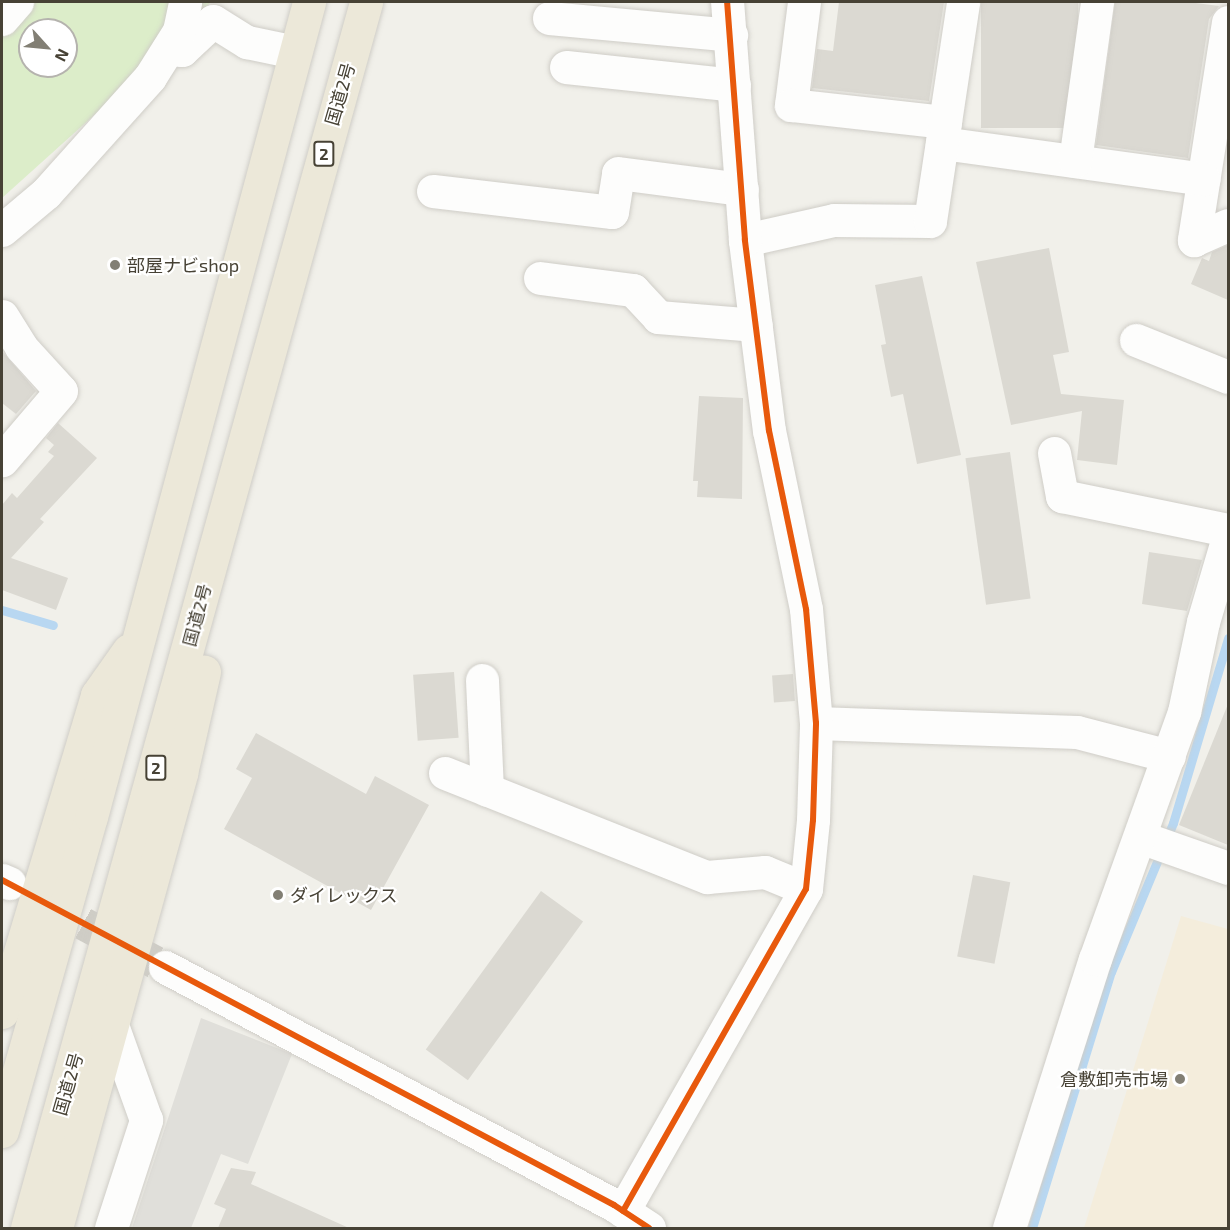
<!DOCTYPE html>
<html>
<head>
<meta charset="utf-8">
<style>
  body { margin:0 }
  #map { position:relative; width:1230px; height:1230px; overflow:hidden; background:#f1f0ea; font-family:"Exo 2","Noto Sans JP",sans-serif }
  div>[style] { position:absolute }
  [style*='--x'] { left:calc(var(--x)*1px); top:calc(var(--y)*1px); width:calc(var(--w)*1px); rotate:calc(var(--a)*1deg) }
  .commercial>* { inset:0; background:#f4eddc }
  .green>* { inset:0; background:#dcedc9 }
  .parking>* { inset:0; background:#e0dfda }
  .stream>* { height:9px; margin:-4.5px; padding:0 4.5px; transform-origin:4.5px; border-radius:4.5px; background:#b8d7f1 }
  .building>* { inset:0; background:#dbd9d2; transform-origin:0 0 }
  .minor-tunnel>* { height:33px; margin-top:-16.5px; transform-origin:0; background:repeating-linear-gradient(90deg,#cfcdc6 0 33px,transparent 0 49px) }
  .roads { filter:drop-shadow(0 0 2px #cfcdc7) drop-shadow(0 0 2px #cfcdc7) }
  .minor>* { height:33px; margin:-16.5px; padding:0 16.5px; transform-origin:16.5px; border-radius:16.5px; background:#fdfdfc }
  .highway>* { height:33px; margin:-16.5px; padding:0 16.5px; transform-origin:16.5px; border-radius:16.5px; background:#ece8d9 }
  .cycleway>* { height:6px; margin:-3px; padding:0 3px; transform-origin:3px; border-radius:3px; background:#e8590c }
  .dots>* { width:16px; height:16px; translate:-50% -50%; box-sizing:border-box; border:3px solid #fff; border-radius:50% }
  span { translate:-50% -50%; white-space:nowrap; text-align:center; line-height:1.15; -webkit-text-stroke:4.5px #fff; paint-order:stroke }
  .shield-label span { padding:2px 4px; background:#fff; border:2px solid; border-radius:4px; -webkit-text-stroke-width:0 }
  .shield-label { font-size:16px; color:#474235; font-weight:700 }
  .street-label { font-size:18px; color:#474235 }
  .poi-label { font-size:18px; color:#474235 }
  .left { translate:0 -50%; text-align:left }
  .right { translate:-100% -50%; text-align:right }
  .frame { position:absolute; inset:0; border:3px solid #474235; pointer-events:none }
  .north { position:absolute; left:18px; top:18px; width:60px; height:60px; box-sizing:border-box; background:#fff; border:2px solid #b5b3ae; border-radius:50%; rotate:117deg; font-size:16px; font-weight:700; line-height:24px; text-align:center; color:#474235 }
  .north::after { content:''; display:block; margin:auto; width:21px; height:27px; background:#827f74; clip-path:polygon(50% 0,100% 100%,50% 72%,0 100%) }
</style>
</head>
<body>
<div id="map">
  <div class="commercial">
    <i style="clip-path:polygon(1181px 916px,1228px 929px,1228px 1228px,1084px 1228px)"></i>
  </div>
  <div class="green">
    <i style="clip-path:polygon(evenodd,2px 2px,211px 2px,132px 81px,2px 198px,2px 2px,30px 30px,66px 30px,66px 66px,30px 66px,30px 30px)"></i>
  </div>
  <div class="parking">
    <i style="clip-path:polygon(201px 1018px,292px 1054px,248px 1164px,221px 1154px,191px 1228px,132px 1228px)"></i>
  </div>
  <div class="stream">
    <i style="--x:2;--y:610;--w:53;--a:16.4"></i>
    <i style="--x:1032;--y:1228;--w:268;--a:-72.9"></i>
    <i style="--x:1111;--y:972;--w:161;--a:-67.4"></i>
    <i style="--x:1173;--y:823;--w:193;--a:-73.4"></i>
  </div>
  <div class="building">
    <i style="clip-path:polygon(839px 2px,944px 2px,929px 101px,812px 88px,817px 49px,833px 51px)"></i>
    <i style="left:981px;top:2px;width:97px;height:126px"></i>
    <i style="clip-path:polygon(1115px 2px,1188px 2px,1219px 6px,1209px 19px,1188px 158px,1096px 145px)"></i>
    <i style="clip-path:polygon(1228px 245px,1228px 300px,1191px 284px,1202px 258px,1209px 261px,1212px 252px)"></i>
    <i style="clip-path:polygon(1049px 248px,1069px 352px,1053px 355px,1061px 394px,1124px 400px,1117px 465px,1077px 460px,1082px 411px,1011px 425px,976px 262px)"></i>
    <i style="clip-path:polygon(922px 276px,961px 455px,917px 464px,903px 394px,891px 397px,881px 345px,886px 344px,875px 285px)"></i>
    <i style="clip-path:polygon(2px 351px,36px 391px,16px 414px,2px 403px)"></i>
    <i style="clip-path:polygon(699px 396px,743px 398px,742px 499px,697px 497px,698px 481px,693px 481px)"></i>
    <i style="clip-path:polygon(58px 423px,97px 458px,40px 519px,44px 522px,11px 558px,68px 578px,56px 610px,2px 590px,2px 505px,12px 493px,17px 498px,54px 456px,48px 452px,54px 445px,46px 438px)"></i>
    <i style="left:1010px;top:452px;width:148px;height:45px;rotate:82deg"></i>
    <i style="clip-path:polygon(1149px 552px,1202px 560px,1187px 611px,1142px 604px)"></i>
    <i style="left:454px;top:672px;width:66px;height:41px;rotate:86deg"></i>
    <i style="left:793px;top:674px;width:27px;height:21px;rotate:86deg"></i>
    <i style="clip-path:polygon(1228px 704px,1228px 845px,1179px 825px)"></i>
    <i style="clip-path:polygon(256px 733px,366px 794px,375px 776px,429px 805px,371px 910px,224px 829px,252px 778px,236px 769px)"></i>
    <i style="left:973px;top:875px;width:38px;height:83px;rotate:11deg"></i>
    <i style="left:541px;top:891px;width:52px;height:196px;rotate:36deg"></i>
    <i style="clip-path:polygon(231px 1168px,256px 1172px,251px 1184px,349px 1228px,218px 1228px,226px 1209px,214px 1204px)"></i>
  </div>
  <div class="minor-tunnel">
    <i style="--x:40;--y:900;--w:142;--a:28.2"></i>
  </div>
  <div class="roads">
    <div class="minor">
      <i style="--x:804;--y:2;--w:104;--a:97.2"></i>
      <i style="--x:791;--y:105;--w:155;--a:6.3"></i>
      <i style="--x:549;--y:18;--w:183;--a:5.3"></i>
      <i style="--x:2;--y:19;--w:23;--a:-49"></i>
      <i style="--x:1228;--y:22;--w:221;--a:98.9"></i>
      <i style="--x:1194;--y:240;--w:37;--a:-24"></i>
      <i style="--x:168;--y:49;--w:14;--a:4"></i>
      <i style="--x:182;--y:50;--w:42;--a:-43.1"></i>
      <i style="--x:213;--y:21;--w:40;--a:32"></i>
      <i style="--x:247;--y:42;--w:49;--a:11.8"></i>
      <i style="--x:566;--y:67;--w:169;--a:6.1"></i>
      <i style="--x:942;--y:143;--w:264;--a:7.8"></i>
      <i style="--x:1075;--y:161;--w:161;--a:-82.1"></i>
      <i style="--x:433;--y:191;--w:180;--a:6.7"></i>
      <i style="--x:612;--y:212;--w:39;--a:-81"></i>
      <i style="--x:618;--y:173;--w:125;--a:7.4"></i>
      <i style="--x:2;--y:230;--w:57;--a:-40.1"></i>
      <i style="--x:46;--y:193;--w:156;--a:-48.1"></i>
      <i style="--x:150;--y:77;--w:54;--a:-57.8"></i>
      <i style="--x:179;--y:31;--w:30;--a:-78"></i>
      <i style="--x:745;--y:240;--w:91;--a:-12.7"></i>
      <i style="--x:834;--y:220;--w:96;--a:0.6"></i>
      <i style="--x:930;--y:221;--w:221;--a:-81.4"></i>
      <i style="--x:540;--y:278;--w:94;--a:7.4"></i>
      <i style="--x:633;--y:290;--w:37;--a:47"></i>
      <i style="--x:658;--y:317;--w:98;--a:4.7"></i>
      <i style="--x:2;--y:316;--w:36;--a:58"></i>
      <i style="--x:21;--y:347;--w:59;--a:47.7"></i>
      <i style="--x:61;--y:391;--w:91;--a:130.5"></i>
      <i style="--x:1136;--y:340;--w:99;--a:21.9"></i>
      <i style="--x:1054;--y:453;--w:44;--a:79.5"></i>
      <i style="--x:1062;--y:496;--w:169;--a:11.6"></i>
      <i style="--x:482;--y:680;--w:110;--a:87.4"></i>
      <i style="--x:816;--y:723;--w:261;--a:2"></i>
      <i style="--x:1077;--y:732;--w:95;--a:14.6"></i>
      <i style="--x:445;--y:773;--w:282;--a:21.7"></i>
      <i style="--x:707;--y:877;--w:58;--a:-4.9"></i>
      <i style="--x:765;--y:872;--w:44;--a:22.5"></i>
      <i style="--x:1140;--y:837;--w:93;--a:19.4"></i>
      <i style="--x:2;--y:880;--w:8;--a:23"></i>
      <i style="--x:165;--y:967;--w:508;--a:27.93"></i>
      <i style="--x:614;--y:1205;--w:42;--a:33.3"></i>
      <i style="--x:623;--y:1211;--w:370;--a:-60.4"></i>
      <i style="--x:806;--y:889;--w:69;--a:-84.2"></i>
      <i style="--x:813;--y:820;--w:97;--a:-88.2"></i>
      <i style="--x:816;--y:723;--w:114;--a:-95"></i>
      <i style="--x:806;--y:609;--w:182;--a:-101.7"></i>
      <i style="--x:769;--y:431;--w:193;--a:-97.2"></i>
      <i style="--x:745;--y:240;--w:239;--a:-94.3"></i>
      <i style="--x:111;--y:1228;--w:114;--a:-72"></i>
      <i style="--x:146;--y:1120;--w:101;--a:-109.7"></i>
      <i style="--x:1009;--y:1228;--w:282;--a:-72.3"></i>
      <i style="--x:1095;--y:959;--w:263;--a:-70.2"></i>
      <i style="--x:1184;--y:712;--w:92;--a:-78.1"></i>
      <i style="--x:1203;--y:622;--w:89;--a:-73.6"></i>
    </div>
    <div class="highway">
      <i style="--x:2;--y:1012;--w:331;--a:-73.3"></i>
      <i style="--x:97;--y:695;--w:55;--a:-54.6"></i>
      <i style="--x:2;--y:1131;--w:326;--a:-74.2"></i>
      <i style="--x:91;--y:817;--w:844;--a:-75.02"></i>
      <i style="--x:27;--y:1228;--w:1272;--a:-74.54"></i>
      <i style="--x:56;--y:1228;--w:472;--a:-74.6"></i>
      <i style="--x:181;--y:773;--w:104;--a:-77.2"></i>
    </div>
  </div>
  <div class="cycleway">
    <i style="--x:2;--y:880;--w:693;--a:27.97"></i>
    <i style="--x:614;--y:1205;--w:42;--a:33.3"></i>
    <i style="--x:623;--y:1211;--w:370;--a:-60.4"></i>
    <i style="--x:806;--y:889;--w:69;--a:-84.2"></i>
    <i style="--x:813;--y:820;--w:97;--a:-88.2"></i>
    <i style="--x:816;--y:723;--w:114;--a:-95"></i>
    <i style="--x:806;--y:609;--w:182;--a:-101.7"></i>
    <i style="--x:769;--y:431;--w:193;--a:-97.2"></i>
    <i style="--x:745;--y:240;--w:239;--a:-94.3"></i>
  </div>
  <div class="dots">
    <i style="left:115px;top:265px;background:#827f74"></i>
    <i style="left:278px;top:895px;background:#827f74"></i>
    <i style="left:1180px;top:1079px;background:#827f74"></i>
  </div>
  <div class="shield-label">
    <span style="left:324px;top:154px">2</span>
    <span style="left:156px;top:768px">2</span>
  </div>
  <div class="street-label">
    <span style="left:340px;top:94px;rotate:-74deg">国道2号</span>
    <span style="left:197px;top:615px;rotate:-75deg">国道2号</span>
    <span style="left:68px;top:1084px;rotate:-74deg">国道2号</span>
  </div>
  <div class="poi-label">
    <span class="left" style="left:127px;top:265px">部屋ナビshop</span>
    <span class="left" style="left:290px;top:895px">ダイレックス</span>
    <span class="right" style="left:1168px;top:1079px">倉敷卸売市場</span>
  </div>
  <div class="frame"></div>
  <div class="north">N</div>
</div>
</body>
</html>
